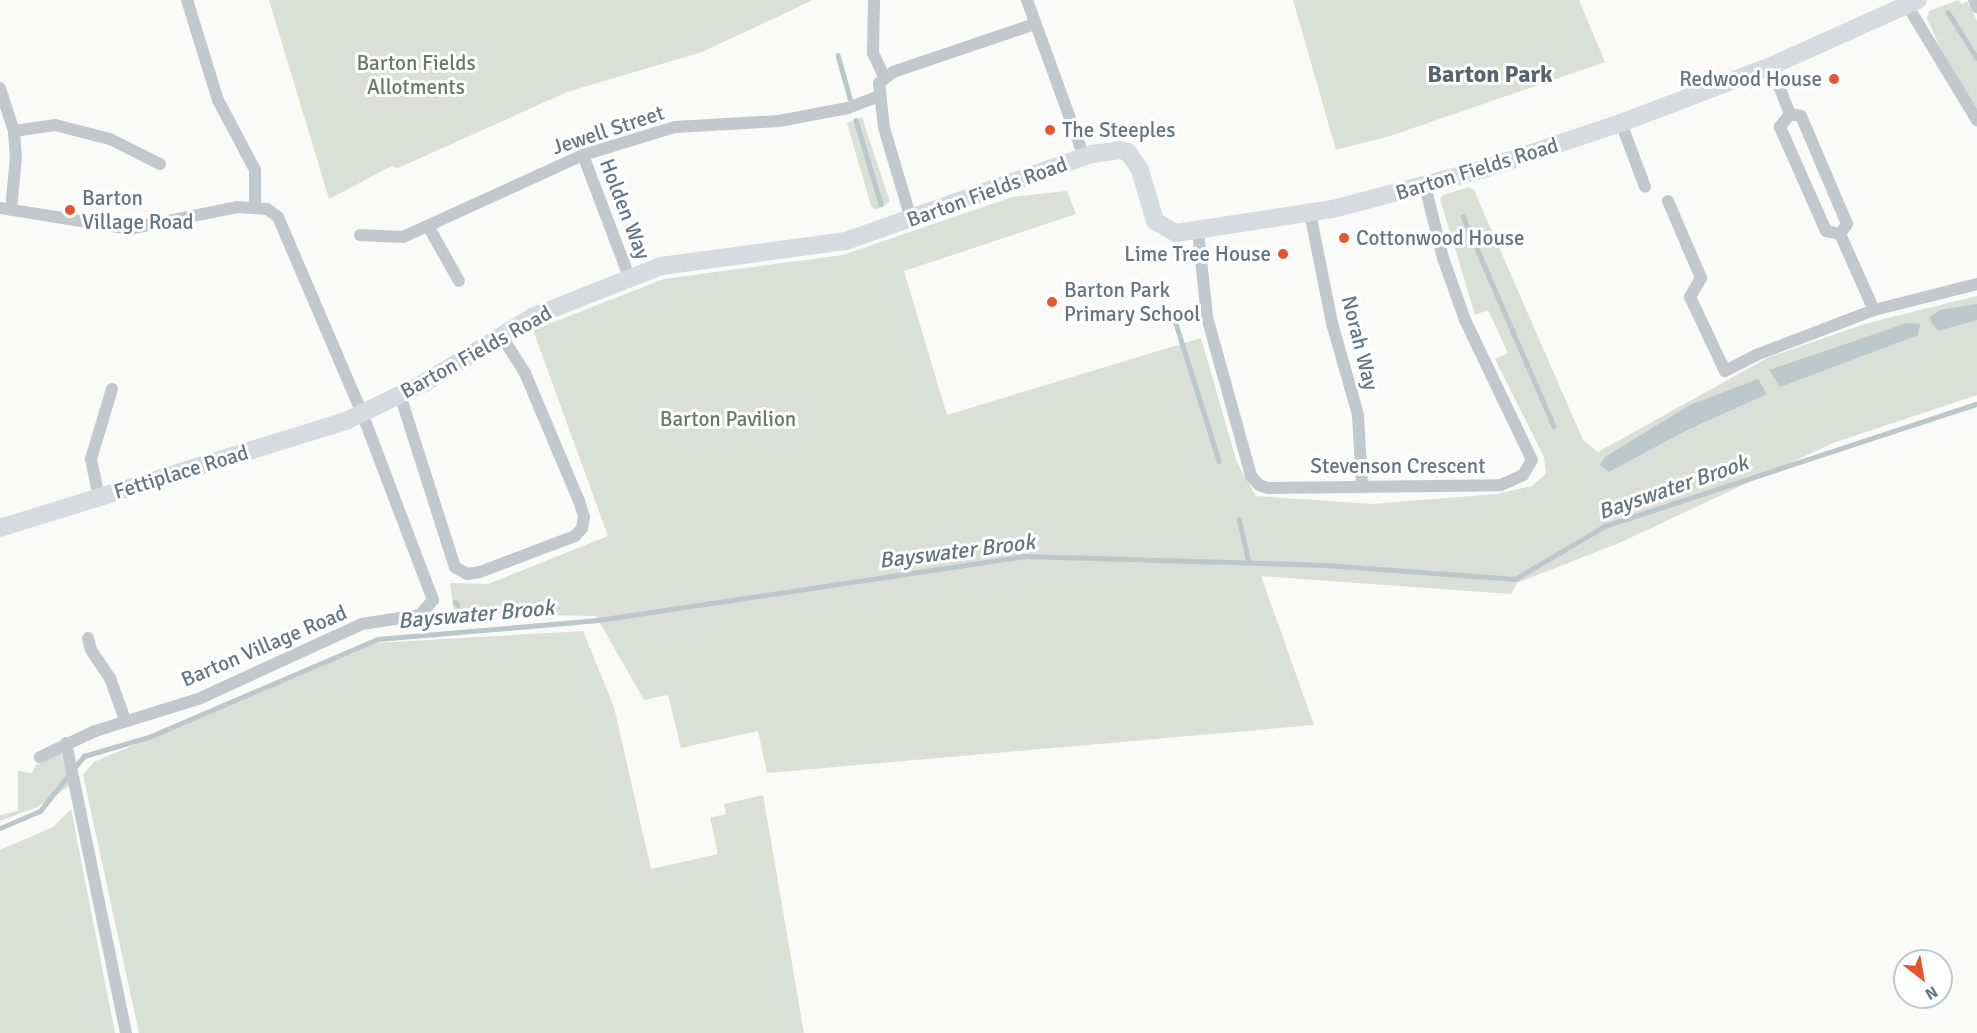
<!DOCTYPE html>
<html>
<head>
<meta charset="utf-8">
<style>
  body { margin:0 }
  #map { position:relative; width:1977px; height:1033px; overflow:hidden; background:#fafaf8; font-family:Signika,sans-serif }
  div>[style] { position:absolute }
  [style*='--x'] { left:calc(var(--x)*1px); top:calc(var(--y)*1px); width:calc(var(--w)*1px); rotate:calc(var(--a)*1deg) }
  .green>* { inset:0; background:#dadfd7 }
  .water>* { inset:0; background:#bbc7cb }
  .stream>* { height:4.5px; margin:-2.25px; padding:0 2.25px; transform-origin:2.25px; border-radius:2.25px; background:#bbc7cb }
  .street>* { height:12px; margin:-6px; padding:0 6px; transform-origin:6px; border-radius:6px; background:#c3c8cc }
  .secondary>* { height:18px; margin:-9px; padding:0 9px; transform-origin:9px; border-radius:9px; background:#d6dbdf }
  .dots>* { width:16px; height:16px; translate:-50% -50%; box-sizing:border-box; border:3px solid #fff; border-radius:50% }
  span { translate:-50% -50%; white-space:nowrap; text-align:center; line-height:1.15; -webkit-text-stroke:6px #fff; paint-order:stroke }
  .park-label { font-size:21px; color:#687a64 }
  .poi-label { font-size:21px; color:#657683 }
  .right { translate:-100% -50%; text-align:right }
  .left { translate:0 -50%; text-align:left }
  .street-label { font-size:21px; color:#657683 }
  .water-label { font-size:22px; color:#60757c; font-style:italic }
  .quarter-label { font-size:24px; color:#57646e; font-weight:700 }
  .north { position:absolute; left:1893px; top:949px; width:60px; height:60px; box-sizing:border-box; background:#fff; border:2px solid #c1c8cd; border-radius:50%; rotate:149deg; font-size:16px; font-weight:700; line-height:24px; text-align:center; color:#657683 }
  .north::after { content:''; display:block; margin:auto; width:21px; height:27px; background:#e4572e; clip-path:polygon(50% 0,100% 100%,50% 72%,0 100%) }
</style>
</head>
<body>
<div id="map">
  <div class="green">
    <i style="clip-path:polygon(269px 0,813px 0,702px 52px,567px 92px,398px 168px,392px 166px,329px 199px)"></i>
    <i style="clip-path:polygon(1293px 0,1579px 0,1605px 62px,1390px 136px,1336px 150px)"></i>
    <i style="clip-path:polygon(1958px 0,1962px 4px,1967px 1px,1977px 21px,1977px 108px,1945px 58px,1927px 19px,1929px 11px)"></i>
    <i style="clip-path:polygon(862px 117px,890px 202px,876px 210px,871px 206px,847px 123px)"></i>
    <i style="clip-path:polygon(1469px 187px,1474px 190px,1583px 440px,1598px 452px,1769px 357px,1868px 323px,1977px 296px,1977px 395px,1833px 443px,1619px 543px,1517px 583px,1511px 594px,1261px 576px,1314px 725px,767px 773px,758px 731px,681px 748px,668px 695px,644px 700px,596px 616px,454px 613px,450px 583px,488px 584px,608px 536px,533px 330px,664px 279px,843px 255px,1012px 197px,1067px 191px,1076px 214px,904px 271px,947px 415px,1201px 338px,1237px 463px,1256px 496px,1372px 504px,1497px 494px,1532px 486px,1546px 474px,1544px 457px,1495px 359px,1508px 353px,1488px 310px,1475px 315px,1440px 199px,1443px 195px)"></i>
    <i style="clip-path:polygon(583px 631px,614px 707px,651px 869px,718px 854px,710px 818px,726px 814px,724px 804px,763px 795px,804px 1033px,139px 1033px,83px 775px,94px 762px,375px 643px)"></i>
    <i style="clip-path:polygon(61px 753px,71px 785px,37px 807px,0 821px,0 815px,18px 811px,18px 771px,32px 773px,36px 765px)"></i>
    <i style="clip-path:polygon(71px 809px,115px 1033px,0 1033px,0 850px,53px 827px)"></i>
  </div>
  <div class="water">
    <i style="clip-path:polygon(1977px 304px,1977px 320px,1938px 331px,1931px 322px,1930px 317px,1940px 310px)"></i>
    <i style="clip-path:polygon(1907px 323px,1920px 324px,1918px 335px,1780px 387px,1769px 370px)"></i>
    <i style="clip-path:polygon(1758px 379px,1767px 394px,1687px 430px,1609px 472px,1600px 465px,1605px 457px,1690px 405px)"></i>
  </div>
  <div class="stream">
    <i style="--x:1948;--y:12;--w:54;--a:57.8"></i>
    <i style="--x:838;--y:55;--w:45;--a:74.4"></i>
    <i style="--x:856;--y:120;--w:88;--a:73.4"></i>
    <i style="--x:1463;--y:216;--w:229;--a:66.6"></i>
    <i style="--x:1173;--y:314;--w:154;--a:72.6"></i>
    <i style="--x:1239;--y:519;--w:44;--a:76.9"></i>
    <i style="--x:455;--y:602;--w:4;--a:45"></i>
    <i style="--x:0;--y:828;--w:43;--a:-23"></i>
    <i style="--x:40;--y:811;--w:70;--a:-51.3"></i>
    <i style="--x:84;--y:756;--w:68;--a:-16.3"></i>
    <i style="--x:149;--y:737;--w:249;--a:-23.2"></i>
    <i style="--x:378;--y:639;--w:221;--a:-4.9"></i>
    <i style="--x:598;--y:620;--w:431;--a:-8.5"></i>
    <i style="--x:1024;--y:556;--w:301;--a:1.7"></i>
    <i style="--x:1325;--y:565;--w:191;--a:4.2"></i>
    <i style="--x:1515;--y:579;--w:104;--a:-30.5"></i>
    <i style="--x:1605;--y:526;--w:391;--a:-18.2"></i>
  </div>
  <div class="street">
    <i style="--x:187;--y:0;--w:105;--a:72.8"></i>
    <i style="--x:218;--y:100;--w:79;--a:62.1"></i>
    <i style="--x:255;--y:170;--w:37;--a:90"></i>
    <i style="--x:874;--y:0;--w:53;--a:91.1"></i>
    <i style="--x:873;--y:53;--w:26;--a:65"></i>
    <i style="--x:1027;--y:0;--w:167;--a:70"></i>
    <i style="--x:1974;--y:0;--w:8;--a:67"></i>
    <i style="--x:1907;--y:5;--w:135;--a:58.7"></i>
    <i style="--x:1771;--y:66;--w:52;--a:68.4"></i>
    <i style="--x:0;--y:88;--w:45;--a:72"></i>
    <i style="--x:14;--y:131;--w:26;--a:86"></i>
    <i style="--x:16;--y:157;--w:53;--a:95.4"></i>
    <i style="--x:1790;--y:114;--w:11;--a:10"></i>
    <i style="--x:1801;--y:116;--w:117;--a:66.9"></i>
    <i style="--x:1847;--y:224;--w:12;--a:125"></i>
    <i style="--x:1840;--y:234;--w:14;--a:-168"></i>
    <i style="--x:1826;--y:231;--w:114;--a:-113.9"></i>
    <i style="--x:1780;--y:127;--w:16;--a:-52"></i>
    <i style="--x:1621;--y:123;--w:68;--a:69.4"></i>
    <i style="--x:14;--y:131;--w:41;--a:-8.3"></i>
    <i style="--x:55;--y:125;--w:57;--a:14.3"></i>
    <i style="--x:110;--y:139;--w:56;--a:26.6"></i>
    <i style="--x:583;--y:155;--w:130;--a:69.3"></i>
    <i style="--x:1668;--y:201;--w:84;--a:66.8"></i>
    <i style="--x:1701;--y:278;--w:22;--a:120"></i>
    <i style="--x:1690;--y:297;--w:82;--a:64.7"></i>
    <i style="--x:1725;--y:371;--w:35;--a:-27"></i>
    <i style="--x:1756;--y:355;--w:126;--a:-20.9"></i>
    <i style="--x:1874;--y:310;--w:106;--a:-14.2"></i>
    <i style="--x:0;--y:208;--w:131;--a:9.2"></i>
    <i style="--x:129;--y:229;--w:110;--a:-11.5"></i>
    <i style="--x:237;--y:207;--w:30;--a:4"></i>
    <i style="--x:267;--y:209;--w:14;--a:36"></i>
    <i style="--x:278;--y:217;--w:213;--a:66.8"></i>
    <i style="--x:362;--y:413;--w:200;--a:69.2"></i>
    <i style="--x:433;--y:600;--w:20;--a:131"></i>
    <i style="--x:420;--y:615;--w:59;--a:171.2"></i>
    <i style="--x:362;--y:624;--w:180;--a:155.4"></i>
    <i style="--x:198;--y:699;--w:108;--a:162.7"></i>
    <i style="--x:95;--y:731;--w:61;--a:154.7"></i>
    <i style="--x:1310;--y:213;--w:112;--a:78.7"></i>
    <i style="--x:1332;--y:323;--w:96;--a:74.2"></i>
    <i style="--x:1358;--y:415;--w:70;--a:86.7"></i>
    <i style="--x:911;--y:219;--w:95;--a:-106.5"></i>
    <i style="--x:884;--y:128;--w:45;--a:-96.3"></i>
    <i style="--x:879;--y:83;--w:18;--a:-38"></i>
    <i style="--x:893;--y:72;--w:150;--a:-18.7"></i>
    <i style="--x:428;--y:226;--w:63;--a:60.6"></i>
    <i style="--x:1198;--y:231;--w:86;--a:84"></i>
    <i style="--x:1207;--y:317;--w:165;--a:74.5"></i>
    <i style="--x:1251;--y:476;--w:12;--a:48"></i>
    <i style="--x:1259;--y:485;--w:9;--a:18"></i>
    <i style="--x:1268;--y:488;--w:233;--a:-0.7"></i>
    <i style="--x:1501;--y:485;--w:24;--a:-24"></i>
    <i style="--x:1523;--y:475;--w:17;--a:-59"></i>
    <i style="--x:1532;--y:460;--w:155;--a:-115.6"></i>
    <i style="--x:1465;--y:320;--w:66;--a:-109.5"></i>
    <i style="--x:1443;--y:258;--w:74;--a:-104"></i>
    <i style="--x:1840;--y:234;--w:83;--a:65.9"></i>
    <i style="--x:360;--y:235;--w:43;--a:2.7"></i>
    <i style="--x:403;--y:237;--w:198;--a:-24.5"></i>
    <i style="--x:583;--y:155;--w:96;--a:-16.9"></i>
    <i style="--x:675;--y:127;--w:104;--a:-3.3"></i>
    <i style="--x:779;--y:121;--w:70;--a:-10.7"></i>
    <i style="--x:848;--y:108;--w:33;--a:-21"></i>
    <i style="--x:400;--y:395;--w:181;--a:72.3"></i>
    <i style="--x:455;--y:567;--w:14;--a:30"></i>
    <i style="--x:467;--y:574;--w:13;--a:-9"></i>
    <i style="--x:480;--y:572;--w:102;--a:-20.8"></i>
    <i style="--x:575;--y:536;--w:11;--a:-49"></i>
    <i style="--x:582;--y:528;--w:11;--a:-80"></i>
    <i style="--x:584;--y:517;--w:17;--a:-107"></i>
    <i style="--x:579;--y:501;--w:139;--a:-112.9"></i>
    <i style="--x:525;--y:373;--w:45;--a:-122.3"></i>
    <i style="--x:99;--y:497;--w:39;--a:-102"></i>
    <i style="--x:91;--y:459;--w:73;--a:-73.3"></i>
    <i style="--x:88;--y:638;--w:12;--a:76"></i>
    <i style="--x:91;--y:650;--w:34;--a:56"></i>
    <i style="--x:110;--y:678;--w:45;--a:70.3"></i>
    <i style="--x:66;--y:743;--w:296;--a:78.3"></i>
  </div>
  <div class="secondary">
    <i style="--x:0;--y:528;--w:364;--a:-17.2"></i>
    <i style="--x:348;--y:420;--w:85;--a:-26"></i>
    <i style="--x:424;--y:383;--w:127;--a:-31.4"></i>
    <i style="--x:532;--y:317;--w:139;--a:-21.6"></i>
    <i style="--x:661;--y:266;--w:187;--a:-7.7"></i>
    <i style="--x:846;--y:241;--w:261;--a:-19.5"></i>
    <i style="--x:1092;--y:154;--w:28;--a:-8"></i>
    <i style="--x:1120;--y:150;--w:8;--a:14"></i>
    <i style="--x:1128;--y:152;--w:22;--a:56"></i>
    <i style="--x:1140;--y:170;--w:53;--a:73.6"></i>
    <i style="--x:1155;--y:221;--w:24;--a:30"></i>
    <i style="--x:1176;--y:233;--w:159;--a:-8.7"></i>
    <i style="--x:1333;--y:209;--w:153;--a:-14.8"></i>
    <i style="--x:1481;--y:170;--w:148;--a:-18.6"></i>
    <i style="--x:1621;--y:123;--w:160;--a:-20.8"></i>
    <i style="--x:1771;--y:66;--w:161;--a:-24.2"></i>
  </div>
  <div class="dots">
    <i style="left:1834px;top:79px;background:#e4572e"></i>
    <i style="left:1050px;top:130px;background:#e4572e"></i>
    <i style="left:70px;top:210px;background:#e4572e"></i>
    <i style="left:1344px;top:238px;background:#e4572e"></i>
    <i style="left:1283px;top:254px;background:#e4572e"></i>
    <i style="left:1052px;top:302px;background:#e4572e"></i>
  </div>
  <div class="park-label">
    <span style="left:416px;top:75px">Barton Fields<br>Allotments</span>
    <span style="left:728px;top:419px">Barton Pavilion</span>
  </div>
  <div class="poi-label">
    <span class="right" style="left:1822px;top:79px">Redwood House</span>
    <span class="left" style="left:1062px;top:130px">The Steeples</span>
    <span class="left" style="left:82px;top:210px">Barton<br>Village Road</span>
    <span class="left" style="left:1356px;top:238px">Cottonwood House</span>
    <span class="right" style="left:1271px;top:254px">Lime Tree House</span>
    <span class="left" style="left:1064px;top:302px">Barton Park<br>Primary School</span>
  </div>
  <div class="street-label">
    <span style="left:608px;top:130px;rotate:-18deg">Jewell Street</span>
    <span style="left:1477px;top:169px;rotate:-17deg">Barton Fields Road</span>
    <span style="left:987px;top:192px;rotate:-20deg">Barton Fields Road</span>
    <span style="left:625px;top:209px;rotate:69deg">Holden Way</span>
    <span style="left:1360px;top:343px;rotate:76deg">Norah Way</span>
    <span style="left:476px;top:352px;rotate:-29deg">Barton Fields Road</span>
    <span style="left:1398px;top:466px">Stevenson Crescent</span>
    <span style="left:181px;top:472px;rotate:-17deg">Fettiplace Road</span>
    <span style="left:264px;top:646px;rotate:-23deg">Barton Village Road</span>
  </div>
  <div class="water-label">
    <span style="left:1673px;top:487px;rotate:-19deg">Bayswater Brook</span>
    <span style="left:957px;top:551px;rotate:-7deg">Bayswater Brook</span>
    <span style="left:476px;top:614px;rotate:-5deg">Bayswater Brook</span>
  </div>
  <div class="quarter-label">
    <span style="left:1490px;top:75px">Barton Park</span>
  </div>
  <div class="north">N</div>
</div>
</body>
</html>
